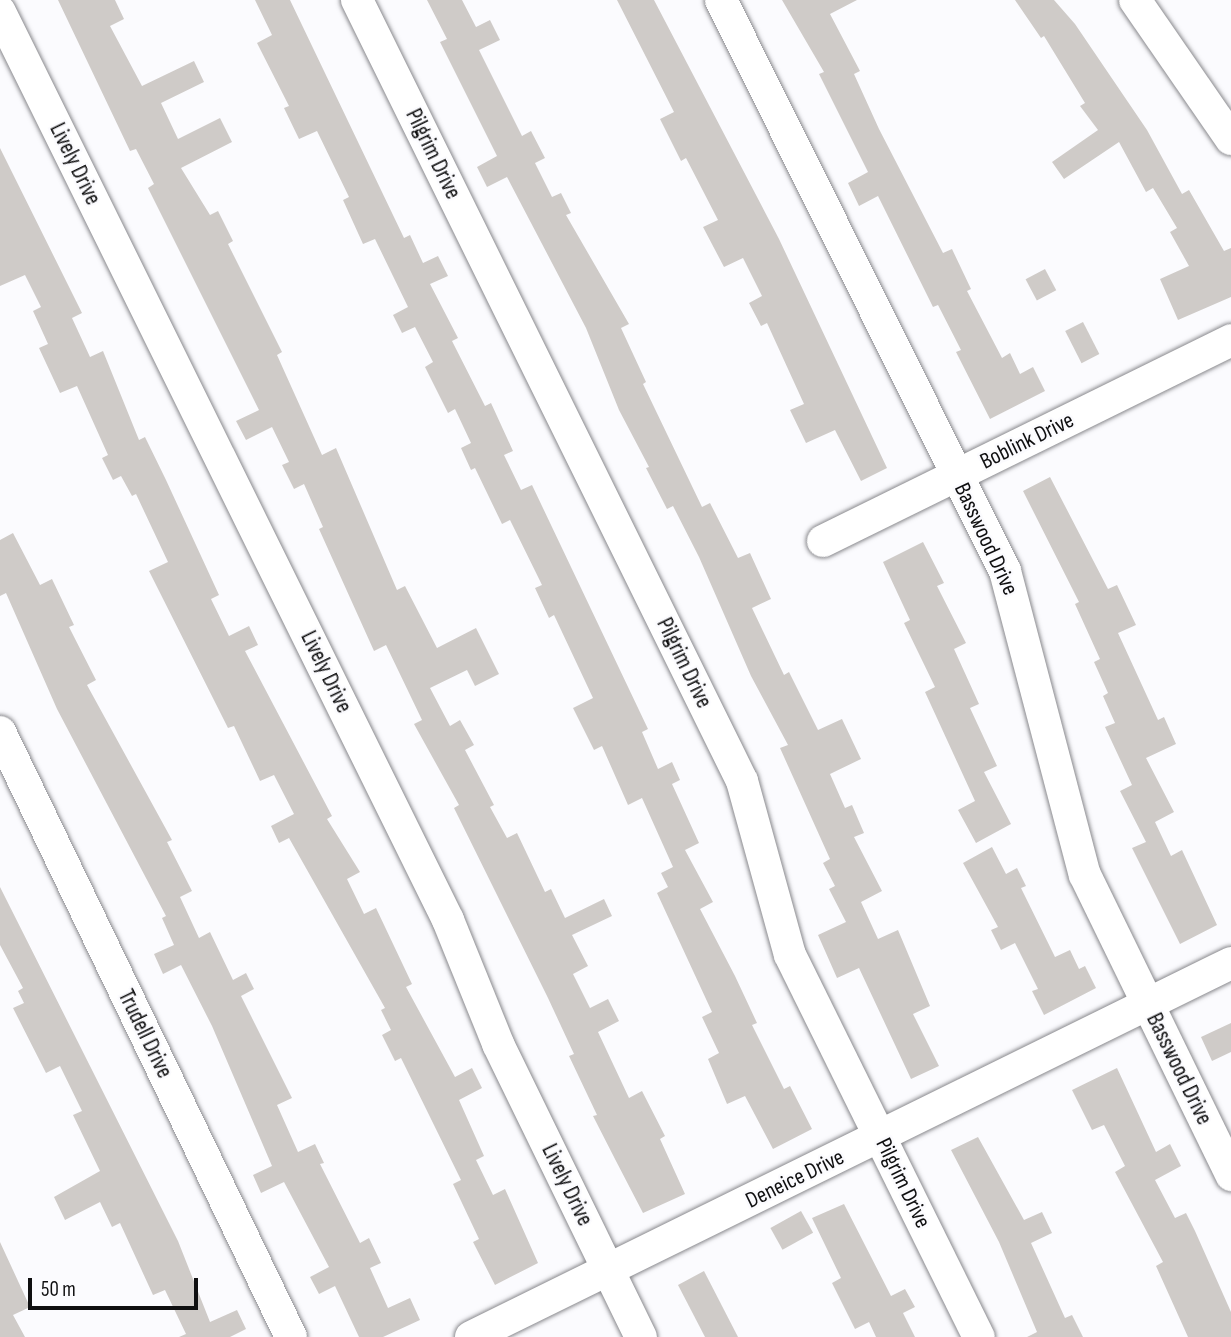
<!DOCTYPE html>
<html>
<head>
<meta charset="utf-8">
<style>
  body { margin:0 }
  #map { position:relative; width:1231px; height:1337px; overflow:hidden; background:#fbfbfe; font-family:"Sofia Sans Condensed",sans-serif }
  div>[style] { position:absolute }
  [style*='--x'] { left:calc(var(--x)*1px); top:calc(var(--y)*1px); width:calc(var(--w)*1px); rotate:calc(var(--a)*1deg) }
  .building>* { inset:0; background:#cfcbc8; transform-origin:0 0 }
  .roads { filter:drop-shadow(0 0 2px #89898d) drop-shadow(0 0 2px #89898d) }
  .minor>* { height:32px; margin:-16px; padding:0 16px; transform-origin:16px; border-radius:16px; background:#fff }
  span { translate:-50% -50%; white-space:nowrap; text-align:center; line-height:1.15; -webkit-text-stroke:5px #fbfbfe; paint-order:stroke }
  .street-label { font-size:23px; color:#0f0f10 }
  .scale { position:absolute; left:28px; top:1278px; width:170px; height:32px; box-sizing:border-box; border:4px solid #0f0f10; border-top:0; padding-left:9px; font-size:21px; line-height:24px; white-space:nowrap; color:#0f0f10; -webkit-text-stroke:5px #fbfbfe; paint-order:stroke }
</style>
</head>
<body>
<div id="map">
  <div class="building">
    <i style="clip-path:polygon(58px 0,115px 0,124px 19px,110px 26px,142px 86px,194px 61px,204px 82px,161px 103px,178px 139px,220px 118px,232px 142px,181px 168px,210px 215px,218px 211px,233px 241px,228px 244px,282px 352px,277px 355px,322px 455px,336px 448px,397px 590px,405px 586px,437px 648px,476px 628px,499px 674px,475px 686px,467px 670px,430px 688px,450px 726px,460px 720px,474px 745px,465px 750px,494px 805px,490px 807px,507px 838px,517px 833px,545px 892px,551px 889px,565px 918px,604px 899px,612px 916px,572px 935px,588px 966px,573px 974px,590px 1008px,608px 999px,619px 1021px,598px 1032px,629px 1098px,642px 1091px,665px 1136px,660px 1139px,685px 1194px,643px 1213px,616px 1161px,593px 1116px,597px 1115px,569px 1056px,574px 1054px,548px 998px,454px 808px,459px 805px,414px 724px,422px 720px,386px 645px,374px 651px,319px 529px,323px 527px,304px 484px,294px 489px,282px 465px,289px 462px,272px 427px,246px 440px,236px 421px,259px 410px,148px 188px,154px 184px,136px 149px,130px 151px)"></i>
    <i style="clip-path:polygon(255px 0,290px 0,404px 238px,410px 235px,423px 263px,438px 256px,448px 276px,430px 284px,458px 338px,452px 341px,485px 406px,491px 403px,513px 451px,504px 455px,521px 490px,532px 485px,648px 729px,642px 732px,658px 769px,672px 762px,680px 780px,672px 784px,699px 843px,685px 850px,713px 902px,700px 909px,735px 976px,757px 1023px,752px 1025px,784px 1089px,790px 1086px,812px 1129px,773px 1149px,745px 1096px,727px 1104px,708px 1059px,719px 1053px,702px 1017px,712px 1012px,657px 893px,668px 887px,661px 873px,673px 867px,642px 798px,628px 805px,602px 746px,594px 750px,573px 708px,593px 698px,554px 615px,549px 618px,535px 588px,542px 585px,510px 520px,502px 524px,475px 468px,471px 470px,461px 448px,471px 443px,455px 409px,448px 413px,425px 367px,433px 362px,415px 327px,402px 333px,393px 315px,408px 307px,375px 239px,363px 244px,343px 200px,349px 197px,317px 131px,299px 139px,284px 108px,289px 106px,257px 43px,272px 35px)"></i>
    <i style="clip-path:polygon(427px 0,462px 0,476px 27px,490px 20px,500px 40px,479px 50px,522px 136px,531px 131px,545px 158px,535px 163px,552px 197px,561px 193px,571px 213px,566px 215px,629px 324px,621px 328px,646px 382px,643px 384px,702px 507px,710px 503px,738px 558px,750px 553px,771px 599px,752px 608px,784px 675px,789px 672px,818px 730px,842px 719px,861px 759px,830px 774px,845px 808px,852px 805px,864px 833px,854px 837px,882px 891px,861px 902px,878px 939px,898px 930px,930px 1006px,913px 1014px,939px 1066px,911px 1079px,859px 968px,837px 978px,818px 935px,846px 922px,829px 889px,835px 886px,823px 863px,830px 859px,780px 748px,788px 745px,751px 676px,699px 557px,673px 506px,667px 509px,646px 468px,649px 467px,619px 410px,586px 328px,507px 177px,487px 187px,477px 167px,497px 156px,440px 42px,447px 39px)"></i>
    <i style="clip-path:polygon(617px 0,654px 0,779px 239px,887px 468px,861px 481px,835px 430px,806px 443px,790px 410px,804px 404px,767px 323px,761px 326px,749px 303px,762px 296px,743px 258px,724px 267px,703px 227px,718px 220px,686px 158px,681px 161px,660px 119px,674px 112px)"></i>
    <i style="clip-path:polygon(782px 0,857px 0,830px 14px,860px 71px,854px 74px,879px 129px,943px 253px,952px 249px,971px 289px,967px 291px,1002px 358px,1010px 353px,1020px 374px,1033px 367px,1045px 391px,990px 419px,956px 352px,961px 350px,938px 305px,933px 307px,878px 196px,859px 206px,848px 183px,868px 172px,819px 74px,824px 72px)"></i>
    <i style="clip-path:polygon(1015px 0,1054px 0,1075px 24px,1147px 130px,1182px 194px,1189px 190px,1224px 251px,1231px 248px,1231px 297px,1178px 320px,1160px 279px,1189px 266px,1170px 232px,1177px 228px,1153px 188px,1146px 192px,1119px 142px,1064px 179px,1052px 162px,1098px 130px,1080px 106px,1085px 103px,1044px 36px,1041px 38px)"></i>
    <i style="clip-path:polygon(0 148px,82px 313px,72px 318px,90px 357px,103px 351px,139px 440px,145px 437px,166px 480px,219px 595px,211px 599px,229px 636px,249px 626px,258px 645px,245px 651px,332px 816px,327px 819px,360px 872px,347px 879px,364px 914px,376px 908px,412px 984px,406px 987px,455px 1077px,472px 1068px,482px 1088px,459px 1100px,484px 1156px,476px 1160px,493px 1195px,505px 1189px,538px 1263px,495px 1285px,473px 1242px,479px 1239px,453px 1184px,461px 1180px,401px 1058px,395px 1061px,382px 1035px,391px 1030px,381px 1010px,385px 1008px,289px 838px,279px 843px,271px 826px,294px 814px,274px 775px,260px 781px,234px 726px,228px 728px,149px 571px,168px 562px,136px 494px,132px 496px,121px 476px,113px 480px,102px 458px,108px 455px,77px 386px,60px 393px,39px 348px,48px 344px,33px 311px,41px 307px,25px 275px,0 286px)"></i>
    <i style="left:1045px;top:269px;width:24px;height:22px;rotate:62deg"></i>
    <i style="left:1083px;top:322px;width:36px;height:20px;rotate:63deg"></i>
    <i style="clip-path:polygon(1050px 477px,1108px 589px,1117px 585px,1136px 625px,1118px 633px,1158px 720px,1164px 717px,1176px 744px,1146px 758px,1174px 812px,1155px 822px,1171px 856px,1182px 850px,1217px 925px,1180px 944px,1132px 848px,1146px 842px,1120px 791px,1132px 785px,1105px 727px,1115px 723px,1103px 696px,1108px 693px,1094px 662px,1100px 659px,1075px 604px,1079px 602px,1023px 491px)"></i>
    <i style="clip-path:polygon(13px 533px,40px 585px,52px 579px,74px 625px,69px 627px,96px 680px,87px 685px,172px 840px,167px 842px,192px 891px,180px 897px,199px 938px,210px 932px,233px 980px,246px 973px,254px 989px,241px 996px,292px 1098px,277px 1105px,298px 1152px,315px 1144px,324px 1163px,320px 1164px,360px 1243px,369px 1238px,381px 1263px,370px 1268px,388px 1308px,410px 1298px,420px 1320px,383px 1337px,359px 1337px,335px 1286px,319px 1294px,310px 1277px,329px 1267px,284px 1182px,261px 1193px,253px 1175px,272px 1166px,212px 1026px,181px 965px,163px 974px,154px 954px,174px 945px,162px 918px,166px 916px,57px 709px,6px 593px,0 596px,0 540px)"></i>
    <i style="clip-path:polygon(923px 542px,944px 583px,937px 586px,966px 643px,954px 649px,979px 704px,970px 708px,997px 766px,984px 772px,1011px 824px,976px 843px,958px 810px,975px 801px,925px 692px,935px 687px,904px 623px,910px 620px,883px 562px)"></i>
    <i style="clip-path:polygon(992px 847px,1006px 874px,1017px 868px,1026px 886px,1021px 888px,1055px 957px,1070px 950px,1079px 969px,1085px 966px,1096px 988px,1044px 1015px,1032px 991px,1038px 989px,1015px 943px,1001px 950px,991px 930px,998px 927px,963px 863px)"></i>
    <i style="clip-path:polygon(0 887px,178px 1241px,210px 1322px,237px 1310px,246px 1329px,230px 1337px,179px 1337px,186px 1334px,165px 1290px,153px 1295px,120px 1223px,112px 1227px,100px 1202px,65px 1220px,54px 1197px,100px 1171px,73px 1115px,82px 1111px,60px 1066px,46px 1073px,13px 1008px,24px 1003px,18px 991px,23px 988px,0 945px)"></i>
    <i style="clip-path:polygon(1231px 1023px,1231px 1052px,1212px 1061px,1201px 1037px)"></i>
    <i style="clip-path:polygon(1117px 1068px,1156px 1152px,1170px 1144px,1181px 1166px,1155px 1180px,1175px 1218px,1186px 1213px,1195px 1231px,1231px 1312px,1231px 1337px,1188px 1337px,1156px 1266px,1163px 1262px,1115px 1172px,1125px 1166px,1104px 1125px,1092px 1130px,1072px 1090px)"></i>
    <i style="clip-path:polygon(978px 1137px,1024px 1220px,1042px 1212px,1052px 1233px,1031px 1243px,1065px 1318px,1072px 1315px,1083px 1337px,1027px 1337px,1037px 1332px,999px 1242px,951px 1150px)"></i>
    <i style="clip-path:polygon(844px 1204px,891px 1296px,905px 1289px,915px 1307px,903px 1313px,915px 1337px,876px 1337px,869px 1322px,855px 1329px,832px 1283px,841px 1278px,812px 1218px)"></i>
    <i style="left:801px;top:1211px;width:25px;height:35px;rotate:61deg"></i>
    <i style="clip-path:polygon(0 1242px,30px 1307px,13px 1315px,25px 1337px,0 1337px)"></i>
    <i style="clip-path:polygon(704px 1271px,738px 1337px,705px 1337px,678px 1285px)"></i>
  </div>
  <div class="roads">
    <div class="minor">
      <i style="--x:357;--y:0;--w:871;--a:63.76"></i>
      <i style="--x:742;--y:781;--w:180;--a:74.6"></i>
      <i style="--x:790;--y:955;--w:426;--a:63.7"></i>
      <i style="--x:721;--y:0;--w:638;--a:63.56"></i>
      <i style="--x:1005;--y:571;--w:314;--a:75.3"></i>
      <i style="--x:1085;--y:875;--w:334;--a:64"></i>
      <i style="--x:1135;--y:0;--w:169;--a:55.4"></i>
      <i style="--x:0;--y:12;--w:1013;--a:63.74"></i>
      <i style="--x:448;--y:920;--w:134;--a:68"></i>
      <i style="--x:498;--y:1044;--w:326;--a:64"></i>
      <i style="--x:823;--y:541;--w:455;--a:-26.2"></i>
      <i style="--x:0;--y:732;--w:671;--a:64.31"></i>
      <i style="--x:471;--y:1337;--w:847;--a:-26.2"></i>
    </div>
  </div>
  <div class="street-label">
    <span style="left:433px;top:154px;rotate:64deg">Pilgrim Drive</span>
    <span style="left:75px;top:164px;rotate:64deg">Lively Drive</span>
    <span style="left:1027px;top:441px;rotate:-26deg">Boblink Drive</span>
    <span style="left:986px;top:539px;rotate:65deg">Basswood Drive</span>
    <span style="left:684px;top:663px;rotate:64deg">Pilgrim Drive</span>
    <span style="left:326px;top:672px;rotate:64deg">Lively Drive</span>
    <span style="left:145px;top:1034px;rotate:64deg">Trudell Drive</span>
    <span style="left:1179px;top:1069px;rotate:64deg">Basswood Drive</span>
    <span style="left:795px;top:1179px;rotate:-26deg">Deneice Drive</span>
    <span style="left:903px;top:1183px;rotate:64deg">Pilgrim Drive</span>
    <span style="left:567px;top:1185px;rotate:64deg">Lively Drive</span>
  </div>
  <div class="scale">50 m</div>
</div>
</body>
</html>
